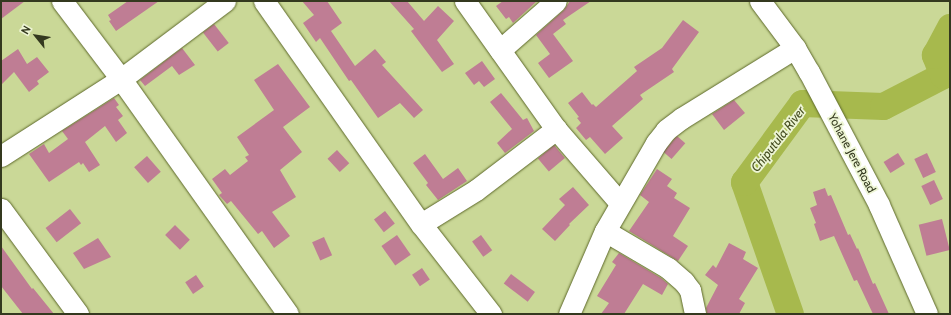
<!DOCTYPE html>
<html>
<head>
<meta charset="utf-8">
<style>
  body { margin:0 }
  #map { position:relative; width:951px; height:315px; overflow:hidden; background:#cad897; font-family:Cabin,sans-serif }
  div>[style] { position:absolute }
  [style*='--x'] { left:calc(var(--x)*1px); top:calc(var(--y)*1px); width:calc(var(--w)*1px); rotate:calc(var(--a)*1deg) }
  .river>* { height:27px; margin:-13.5px; padding:0 13.5px; transform-origin:13.5px; border-radius:13.5px; background:#a7b94d }
  .building>* { inset:0; background:#bf7d94; transform-origin:0 0 }
  .roads { filter:drop-shadow(0 0 1px #5d682a) drop-shadow(0 0 1px #5d682a) }
  .minor>* { height:21px; margin:-10.5px; padding:0 10.5px; transform-origin:10.5px; border-radius:10.5px; background:#fff }
  span { translate:-50% -50%; white-space:nowrap; text-align:center; line-height:1.15; -webkit-text-stroke:3.5px #edf5d4; paint-order:stroke }
  .street-label { font-size:12px; color:#34391f }
  .water-label { font-size:13px; color:#464e22; font-style:italic }
  .frame { position:absolute; inset:0; border:2px solid #34391f; pointer-events:none }
  .north { position:absolute; left:16px; top:16px; width:40px; height:40px; -webkit-text-stroke:3px #edf5d4; paint-order:stroke; rotate:300deg; font-size:11px; font-weight:700; line-height:16px; text-align:center; color:#34391f }
  .north::after { content:''; display:block; margin:auto; width:14px; height:18px; background:#34391f; clip-path:polygon(50% 0,100% 100%,50% 72%,0 100%) }
</style>
</head>
<body>
<div id="map">
  <div class="river">
    <i style="--x:790;--y:314;--w:140;--a:-109.2"></i>
    <i style="--x:744;--y:182;--w:98;--a:-53.7"></i>
    <i style="--x:802;--y:103;--w:81;--a:2.1"></i>
    <i style="--x:883;--y:106;--w:68;--a:-27.3"></i>
    <i style="--x:943;--y:75;--w:22;--a:-112"></i>
    <i style="--x:935;--y:55;--w:32;--a:-62"></i>
  </div>
  <div class="building">
    <i style="clip-path:polygon(1px 1px,25px 1px,1px 19px)"></i>
    <i style="clip-path:polygon(128px 1px,159px 1px,116px 31px,109px 21px,111px 20px,108px 15px)"></i>
    <i style="clip-path:polygon(302px 1px,327px 1px,342px 23px,331px 31px,355px 66px,375px 49px,386px 62px,382px 65px,423px 110px,414px 118px,400px 103px,378px 118px,351px 80px,349px 81px,320px 38px,316px 42px,303px 23px,314px 15px)"></i>
    <i style="clip-path:polygon(389px 1px,407px 1px,424px 21px,438px 6px,454px 21px,437px 40px,454px 64px,442px 72px,411px 31px,414px 29px)"></i>
    <i style="clip-path:polygon(503px 1px,537px 1px,513px 23px,509px 17px,506px 19px,496px 6px)"></i>
    <i style="clip-path:polygon(570px 1px,591px 1px,563px 20px,566px 24px,553px 34px,573px 61px,549px 78px,538px 63px,550px 54px,536px 35px,564px 10px)"></i>
    <i style="clip-path:polygon(683px 20px,699px 32px,672px 69px,674px 72px,640px 95px,643px 99px,612px 126px,623px 138px,605px 154px,590px 137px,586px 140px,576px 128px,581px 123px,577px 118px,579px 117px,568px 103px,582px 92px,592px 105px,593px 104px,596px 107px,637px 71px,634px 67px,662px 48px)"></i>
    <i style="left:214px;top:24px;width:24px;height:14px;rotate:52deg"></i>
    <i style="clip-path:polygon(182px 48px,195px 65px,179px 75px,172px 66px,145px 86px,140px 80px)"></i>
    <i style="clip-path:polygon(18px 49px,27px 64px,37px 57px,49px 72px,37px 81px,39px 84px,29px 92px,14px 72px,1px 85px,1px 61px)"></i>
    <i style="clip-path:polygon(482px 61px,495px 79px,484px 87px,479px 81px,474px 85px,465px 73px)"></i>
    <i style="clip-path:polygon(278px 64px,310px 107px,283px 127px,302px 152px,280px 170px,296px 197px,272px 212px,290px 236px,274px 248px,262px 231px,258px 234px,231px 201px,227px 204px,219px 195px,222px 193px,212px 179px,225px 169px,230px 175px,248px 161px,245px 157px,249px 155px,237px 137px,274px 110px,254px 80px)"></i>
    <i style="clip-path:polygon(501px 93px,523px 120px,527px 118px,534px 131px,505px 153px,497px 143px,512px 129px,490px 102px)"></i>
    <i style="clip-path:polygon(114px 98px,119px 105px,116px 107px,123px 116px,118px 120px,127px 133px,116px 142px,105px 126px,85px 142px,100px 165px,89px 172px,83px 163px,81px 165px,79px 162px,49px 182px,29px 154px,44px 144px,49px 153px,68px 139px,62px 131px)"></i>
    <i style="clip-path:polygon(734px 100px,745px 113px,724px 130px,712px 114px)"></i>
    <i style="left:677px;top:136px;width:11px;height:21px;rotate:41deg"></i>
    <i style="left:554px;top:145px;width:17px;height:21px;rotate:50deg"></i>
    <i style="left:337px;top:150px;width:18px;height:13px;rotate:47deg"></i>
    <i style="left:898px;top:153px;width:13px;height:17px;rotate:58deg"></i>
    <i style="left:927px;top:153px;width:21px;height:14px;rotate:65deg"></i>
    <i style="clip-path:polygon(425px 154px,443px 179px,458px 168px,467px 181px,438px 200px,426px 185px,428px 183px,413px 163px)"></i>
    <i style="left:147px;top:156px;width:21px;height:17px;rotate:49deg"></i>
    <i style="clip-path:polygon(657px 169px,672px 179px,667px 186px,677px 193px,674px 198px,690px 208px,673px 236px,688px 246px,678px 261px,629px 231px,649px 202px,640px 195px)"></i>
    <i style="left:934px;top:180px;width:21px;height:14px;rotate:65deg"></i>
    <i style="clip-path:polygon(573px 187px,589px 205px,569px 224px,570px 225px,555px 241px,542px 229px,565px 205px,559px 199px)"></i>
    <i style="clip-path:polygon(825px 188px,828px 196px,831px 195px,848px 235px,850px 234px,857px 249px,858px 248px,873px 284px,875px 283px,889px 314px,873px 314px,857px 280px,854px 281px,834px 236px,820px 241px,814px 224px,816px 223px,810px 208px,817px 205px,813px 192px)"></i>
    <i style="left:70px;top:209px;width:18px;height:31px;rotate:52deg"></i>
    <i style="left:385px;top:211px;width:16px;height:14px;rotate:52deg"></i>
    <i style="left:942px;top:219px;width:32px;height:24px;rotate:76deg"></i>
    <i style="left:175px;top:225px;width:21px;height:14px;rotate:45deg"></i>
    <i style="left:397px;top:235px;width:24px;height:19px;rotate:55deg"></i>
    <i style="left:481px;top:235px;width:19px;height:11px;rotate:54deg"></i>
    <i style="left:324px;top:237px;width:20px;height:13px;rotate:66deg"></i>
    <i style="clip-path:polygon(98px 238px,111px 257px,84px 269px,73px 253px)"></i>
    <i style="clip-path:polygon(729px 243px,746px 252px,743px 259px,758px 268px,739px 299px,745px 303px,739px 314px,707px 314px,706px 308px,718px 285px,705px 275px,713px 265px,716px 268px)"></i>
    <i style="clip-path:polygon(1px 246px,32px 289px,33px 288px,54px 314px,23px 314px,1px 286px)"></i>
    <i style="clip-path:polygon(619px 253px,661px 278px,668px 284px,662px 295px,643px 284px,624px 314px,601px 314px,609px 303px,597px 296px,616px 265px,612px 262px)"></i>
    <i style="left:422px;top:268px;width:14px;height:12px;rotate:56deg"></i>
    <i style="left:511px;top:274px;width:30px;height:12px;rotate:37deg"></i>
    <i style="left:196px;top:275px;width:14px;height:13px;rotate:56deg"></i>
  </div>
  <div class="roads">
    <div class="minor">
      <i style="--x:62;--y:1;--w:98;--a:52.9"></i>
      <i style="--x:121;--y:79;--w:288;--a:54.6"></i>
      <i style="--x:264;--y:1;--w:273;--a:54.9"></i>
      <i style="--x:421;--y:224;--w:114;--a:52.1"></i>
      <i style="--x:465;--y:1;--w:157;--a:54.6"></i>
      <i style="--x:556;--y:129;--w:98;--a:49.1"></i>
      <i style="--x:760;--y:1;--w:59;--a:53.3"></i>
      <i style="--x:795;--y:48;--w:28;--a:60"></i>
      <i style="--x:809;--y:72;--w:150;--a:62.2"></i>
      <i style="--x:879;--y:205;--w:119;--a:66.2"></i>
      <i style="--x:500;--y:50;--w:74;--a:-41.2"></i>
      <i style="--x:1;--y:156;--w:143;--a:-32.7"></i>
      <i style="--x:121;--y:79;--w:130;--a:-36.9"></i>
      <i style="--x:1;--y:209;--w:130;--a:53.7"></i>
      <i style="--x:421;--y:224;--w:65;--a:-31.7"></i>
      <i style="--x:476;--y:190;--w:101;--a:-37.3"></i>
      <i style="--x:605;--y:231;--w:73;--a:30.4"></i>
      <i style="--x:668;--y:268;--w:21;--a:41"></i>
      <i style="--x:684;--y:282;--w:10;--a:53"></i>
      <i style="--x:690;--y:290;--w:25;--a:78"></i>
      <i style="--x:569;--y:314;--w:90;--a:-66.6"></i>
      <i style="--x:605;--y:231;--w:102;--a:-59.9"></i>
      <i style="--x:656;--y:143;--w:16;--a:-52"></i>
      <i style="--x:666;--y:130;--w:20;--a:-37"></i>
      <i style="--x:682;--y:118;--w:133;--a:-31.8"></i>
    </div>
  </div>
  <div class="street-label">
    <span style="left:852px;top:153px;rotate:62deg">Yohane Jere Road</span>
  </div>
  <div class="water-label">
    <span style="left:778px;top:139px;rotate:-52deg">Chiputula River</span>
  </div>
  <div class="frame"></div>
  <div class="north">N</div>
</div>
</body>
</html>
